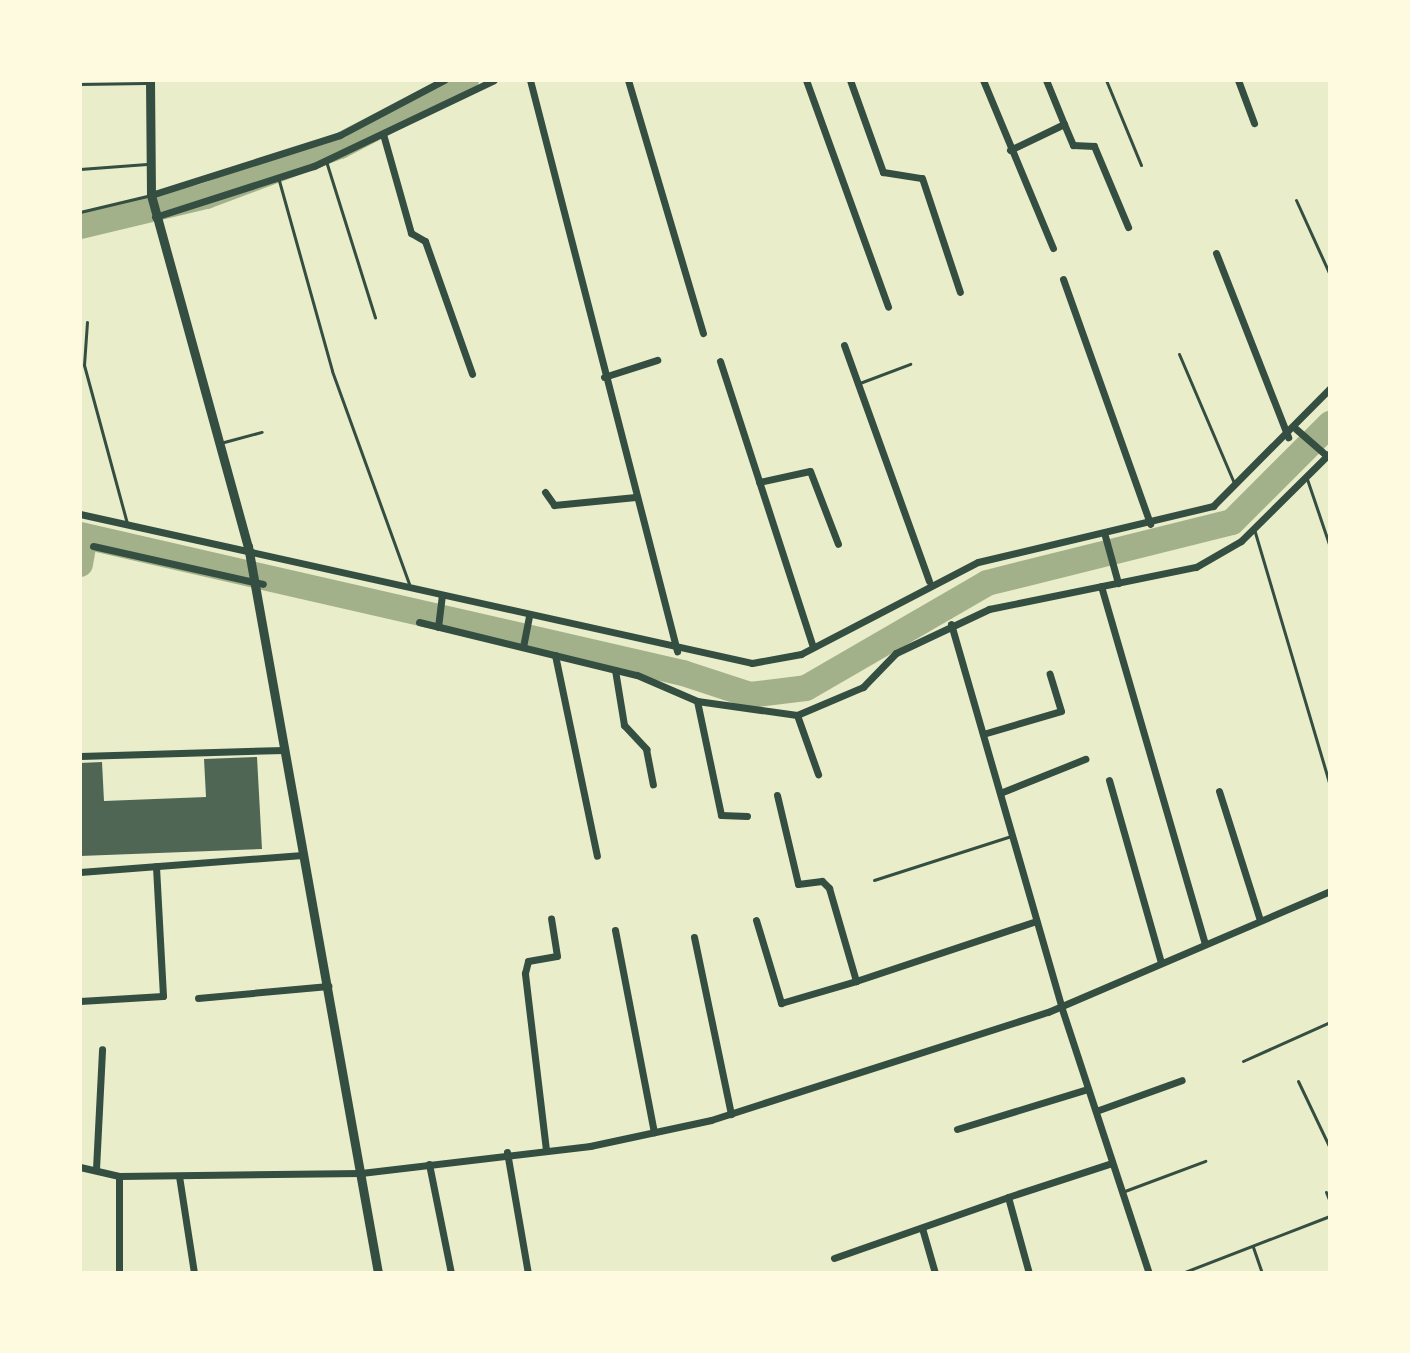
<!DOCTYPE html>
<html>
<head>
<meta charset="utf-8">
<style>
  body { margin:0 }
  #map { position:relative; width:1410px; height:1353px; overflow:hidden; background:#e9edc9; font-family:"Alegreya Sans",sans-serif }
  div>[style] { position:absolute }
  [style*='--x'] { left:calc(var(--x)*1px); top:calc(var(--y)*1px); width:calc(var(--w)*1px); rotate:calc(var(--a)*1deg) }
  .river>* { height:26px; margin:-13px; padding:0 13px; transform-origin:13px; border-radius:13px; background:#a3b18a }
  .building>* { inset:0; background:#4f6655 }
  .service>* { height:3px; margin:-1.5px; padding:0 1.5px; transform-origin:1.5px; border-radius:1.5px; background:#344e41 }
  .minor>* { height:7px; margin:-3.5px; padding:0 3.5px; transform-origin:3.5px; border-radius:3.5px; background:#344e41 }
  .tertiary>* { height:9px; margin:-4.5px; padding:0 4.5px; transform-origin:4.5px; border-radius:4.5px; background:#344e41 }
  span { translate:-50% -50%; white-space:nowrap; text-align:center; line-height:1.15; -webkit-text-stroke:6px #fefae0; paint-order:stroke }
  .frame { position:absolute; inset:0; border:82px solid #fefae0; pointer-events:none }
</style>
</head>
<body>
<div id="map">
  <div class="river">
    <i style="--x:80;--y:226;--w:130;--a:-13.4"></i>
    <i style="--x:206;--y:196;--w:143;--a:-20.5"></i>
    <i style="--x:340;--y:146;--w:142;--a:-27.6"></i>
    <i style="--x:80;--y:535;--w:619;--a:12.89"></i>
    <i style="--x:683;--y:673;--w:71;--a:18.2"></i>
    <i style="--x:750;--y:695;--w:56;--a:-7.1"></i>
    <i style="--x:806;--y:688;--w:209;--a:-30.1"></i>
    <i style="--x:987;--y:583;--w:252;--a:-14"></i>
    <i style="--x:1232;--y:522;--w:139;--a:-45"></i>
    <i style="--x:80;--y:564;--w:28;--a:-80"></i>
  </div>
  <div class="building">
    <i style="clip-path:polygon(257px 757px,262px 849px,80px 856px,80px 763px,102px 762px,104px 801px,206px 797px,204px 759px)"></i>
  </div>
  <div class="service">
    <i style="--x:1106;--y:80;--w:92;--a:67.6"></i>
    <i style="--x:80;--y:84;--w:66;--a:-0.9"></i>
    <i style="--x:326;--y:161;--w:164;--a:72.6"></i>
    <i style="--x:80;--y:169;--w:67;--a:-4.3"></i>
    <i style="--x:278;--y:177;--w:201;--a:74.4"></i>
    <i style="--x:332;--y:371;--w:226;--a:70.1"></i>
    <i style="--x:1296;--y:200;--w:82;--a:65.6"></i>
    <i style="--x:80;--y:212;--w:69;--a:-13.4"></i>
    <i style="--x:87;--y:322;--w:43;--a:94"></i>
    <i style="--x:84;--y:365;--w:164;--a:74.8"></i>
    <i style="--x:1179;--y:354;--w:140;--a:66.9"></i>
    <i style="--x:857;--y:384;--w:57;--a:-20.7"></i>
    <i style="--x:224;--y:442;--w:39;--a:-15"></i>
    <i style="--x:1307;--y:479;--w:72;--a:71.3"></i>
    <i style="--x:1254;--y:529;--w:268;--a:73.5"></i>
    <i style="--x:874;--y:880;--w:144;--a:-17.8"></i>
    <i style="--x:1243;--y:1061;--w:95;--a:-24.1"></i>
    <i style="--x:1298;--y:1081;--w:74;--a:64.5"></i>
    <i style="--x:1122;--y:1192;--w:89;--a:-20.5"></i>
    <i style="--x:1326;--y:1192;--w:11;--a:68"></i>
    <i style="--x:1253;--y:1247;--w:28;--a:71"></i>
    <i style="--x:1182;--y:1273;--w:159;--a:-21.1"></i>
  </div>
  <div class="minor">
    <i style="--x:530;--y:80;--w:590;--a:75.56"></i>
    <i style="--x:628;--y:80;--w:264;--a:73.5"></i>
    <i style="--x:806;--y:80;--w:241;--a:70.1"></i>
    <i style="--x:850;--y:80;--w:98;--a:70.3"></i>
    <i style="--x:883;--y:172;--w:39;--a:9"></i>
    <i style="--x:922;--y:178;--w:120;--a:71.6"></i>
    <i style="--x:983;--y:80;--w:182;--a:67.4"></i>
    <i style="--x:1238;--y:80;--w:46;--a:69.6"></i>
    <i style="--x:1064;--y:124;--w:23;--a:67"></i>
    <i style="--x:1073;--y:145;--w:21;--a:3"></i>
    <i style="--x:1094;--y:146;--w:88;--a:67.2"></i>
    <i style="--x:383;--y:134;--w:103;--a:74.2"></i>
    <i style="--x:411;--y:233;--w:16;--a:30"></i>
    <i style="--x:425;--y:241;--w:141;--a:70.5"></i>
    <i style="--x:1010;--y:150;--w:60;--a:-25.7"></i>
    <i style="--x:1064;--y:124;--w:48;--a:-112.2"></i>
    <i style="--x:151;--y:195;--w:198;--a:-17.6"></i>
    <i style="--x:340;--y:135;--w:118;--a:-27.9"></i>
    <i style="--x:155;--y:217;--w:167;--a:-17.8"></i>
    <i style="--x:314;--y:166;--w:199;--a:-25.5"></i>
    <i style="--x:1216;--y:253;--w:198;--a:68.6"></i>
    <i style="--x:1063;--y:279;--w:260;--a:70.4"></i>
    <i style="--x:844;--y:345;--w:251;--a:70.2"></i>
    <i style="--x:720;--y:361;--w:301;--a:72"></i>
    <i style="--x:604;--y:377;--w:56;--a:-17.8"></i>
    <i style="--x:1296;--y:429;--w:41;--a:41.1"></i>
    <i style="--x:759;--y:482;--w:52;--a:-12.2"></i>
    <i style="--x:810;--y:471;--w:78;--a:69"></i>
    <i style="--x:545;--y:492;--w:16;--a:55"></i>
    <i style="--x:554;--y:505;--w:82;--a:-5.6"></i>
    <i style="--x:80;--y:514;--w:688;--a:12.5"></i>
    <i style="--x:752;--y:663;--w:50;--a:-10.4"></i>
    <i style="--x:801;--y:654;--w:199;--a:-27.5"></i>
    <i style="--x:978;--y:562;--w:242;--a:-13.4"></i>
    <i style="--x:1213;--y:506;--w:166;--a:-45.2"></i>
    <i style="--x:1105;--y:536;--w:49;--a:74.5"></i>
    <i style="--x:93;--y:546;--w:174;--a:12.6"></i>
    <i style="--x:1101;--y:586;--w:373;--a:73.8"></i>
    <i style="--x:419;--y:622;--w:224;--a:13.7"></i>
    <i style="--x:637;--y:675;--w:65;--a:23.4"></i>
    <i style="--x:697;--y:701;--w:101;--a:8"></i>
    <i style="--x:797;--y:715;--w:72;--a:-23"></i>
    <i style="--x:863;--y:687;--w:47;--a:-45.9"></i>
    <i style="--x:896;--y:653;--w:103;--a:-25.3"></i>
    <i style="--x:989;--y:609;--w:211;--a:-11.5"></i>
    <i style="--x:1196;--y:567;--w:52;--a:-30"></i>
    <i style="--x:1241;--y:541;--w:125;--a:-44.7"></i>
    <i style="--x:951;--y:624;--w:398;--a:73.9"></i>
    <i style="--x:1061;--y:1006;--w:281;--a:71.8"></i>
    <i style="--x:438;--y:627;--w:32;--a:-83"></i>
    <i style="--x:523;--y:647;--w:33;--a:-79"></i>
    <i style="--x:555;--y:655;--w:205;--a:78.2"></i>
    <i style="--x:615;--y:670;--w:56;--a:80.7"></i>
    <i style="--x:624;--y:725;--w:33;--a:47"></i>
    <i style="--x:646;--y:749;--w:36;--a:79"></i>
    <i style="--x:697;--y:701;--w:116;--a:78.1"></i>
    <i style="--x:721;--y:815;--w:26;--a:2"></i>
    <i style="--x:797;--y:715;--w:63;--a:70.4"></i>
    <i style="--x:983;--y:734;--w:81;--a:-16.4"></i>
    <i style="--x:1061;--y:711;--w:39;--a:-107"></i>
    <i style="--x:80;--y:756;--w:204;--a:-1.7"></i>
    <i style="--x:1109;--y:780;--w:190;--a:74.1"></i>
    <i style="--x:1219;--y:791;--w:135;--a:72.4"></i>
    <i style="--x:1000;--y:793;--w:92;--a:-21.8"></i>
    <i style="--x:777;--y:795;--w:91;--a:76.7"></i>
    <i style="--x:798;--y:884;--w:24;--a:-7"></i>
    <i style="--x:822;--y:881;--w:10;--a:45"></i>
    <i style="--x:829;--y:888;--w:97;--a:73.8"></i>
    <i style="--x:856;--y:981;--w:190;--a:-18.4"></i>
    <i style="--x:80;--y:872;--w:223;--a:-4.4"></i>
    <i style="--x:756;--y:920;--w:87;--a:73.2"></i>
    <i style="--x:781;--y:1003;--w:78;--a:-16.3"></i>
    <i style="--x:615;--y:930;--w:206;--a:79.1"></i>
    <i style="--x:694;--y:937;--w:181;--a:78.2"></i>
    <i style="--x:198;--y:998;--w:131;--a:-5.3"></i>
    <i style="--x:80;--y:1001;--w:83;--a:-3.4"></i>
    <i style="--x:163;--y:996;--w:130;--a:-93.1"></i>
    <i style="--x:1096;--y:1111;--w:91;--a:-19.8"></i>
    <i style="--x:957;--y:1129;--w:137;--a:-17"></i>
    <i style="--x:546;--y:1150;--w:178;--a:-96.8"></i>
    <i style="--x:525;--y:973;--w:12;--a:-76"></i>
    <i style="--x:528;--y:961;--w:29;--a:-10"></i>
    <i style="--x:557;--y:956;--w:38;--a:-99"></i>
    <i style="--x:507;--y:1152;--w:123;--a:80.2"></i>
    <i style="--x:429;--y:1164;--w:111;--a:78.6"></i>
    <i style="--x:80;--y:1167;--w:40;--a:13"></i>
    <i style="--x:119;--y:1176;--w:242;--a:-0.7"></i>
    <i style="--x:361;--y:1173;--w:231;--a:-6.7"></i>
    <i style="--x:590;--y:1146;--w:124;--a:-12.1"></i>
    <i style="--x:711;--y:1120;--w:354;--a:-17.8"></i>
    <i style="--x:1048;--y:1012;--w:307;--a:-23.2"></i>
    <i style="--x:96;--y:1169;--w:120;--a:-87.1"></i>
    <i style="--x:179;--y:1176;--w:98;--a:81.2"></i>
    <i style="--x:1008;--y:1197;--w:109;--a:-18.1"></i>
    <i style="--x:922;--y:1228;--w:47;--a:73.9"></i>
    <i style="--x:834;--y:1258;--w:184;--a:-19.3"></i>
    <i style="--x:1008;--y:1197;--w:79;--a:74.6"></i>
    <i style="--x:119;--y:1273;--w:97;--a:-90"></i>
  </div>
  <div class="tertiary">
    <i style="--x:150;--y:80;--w:115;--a:89.5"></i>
    <i style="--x:151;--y:195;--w:364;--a:74.6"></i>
    <i style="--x:248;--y:546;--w:739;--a:79.86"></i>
  </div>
  <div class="frame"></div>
</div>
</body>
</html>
